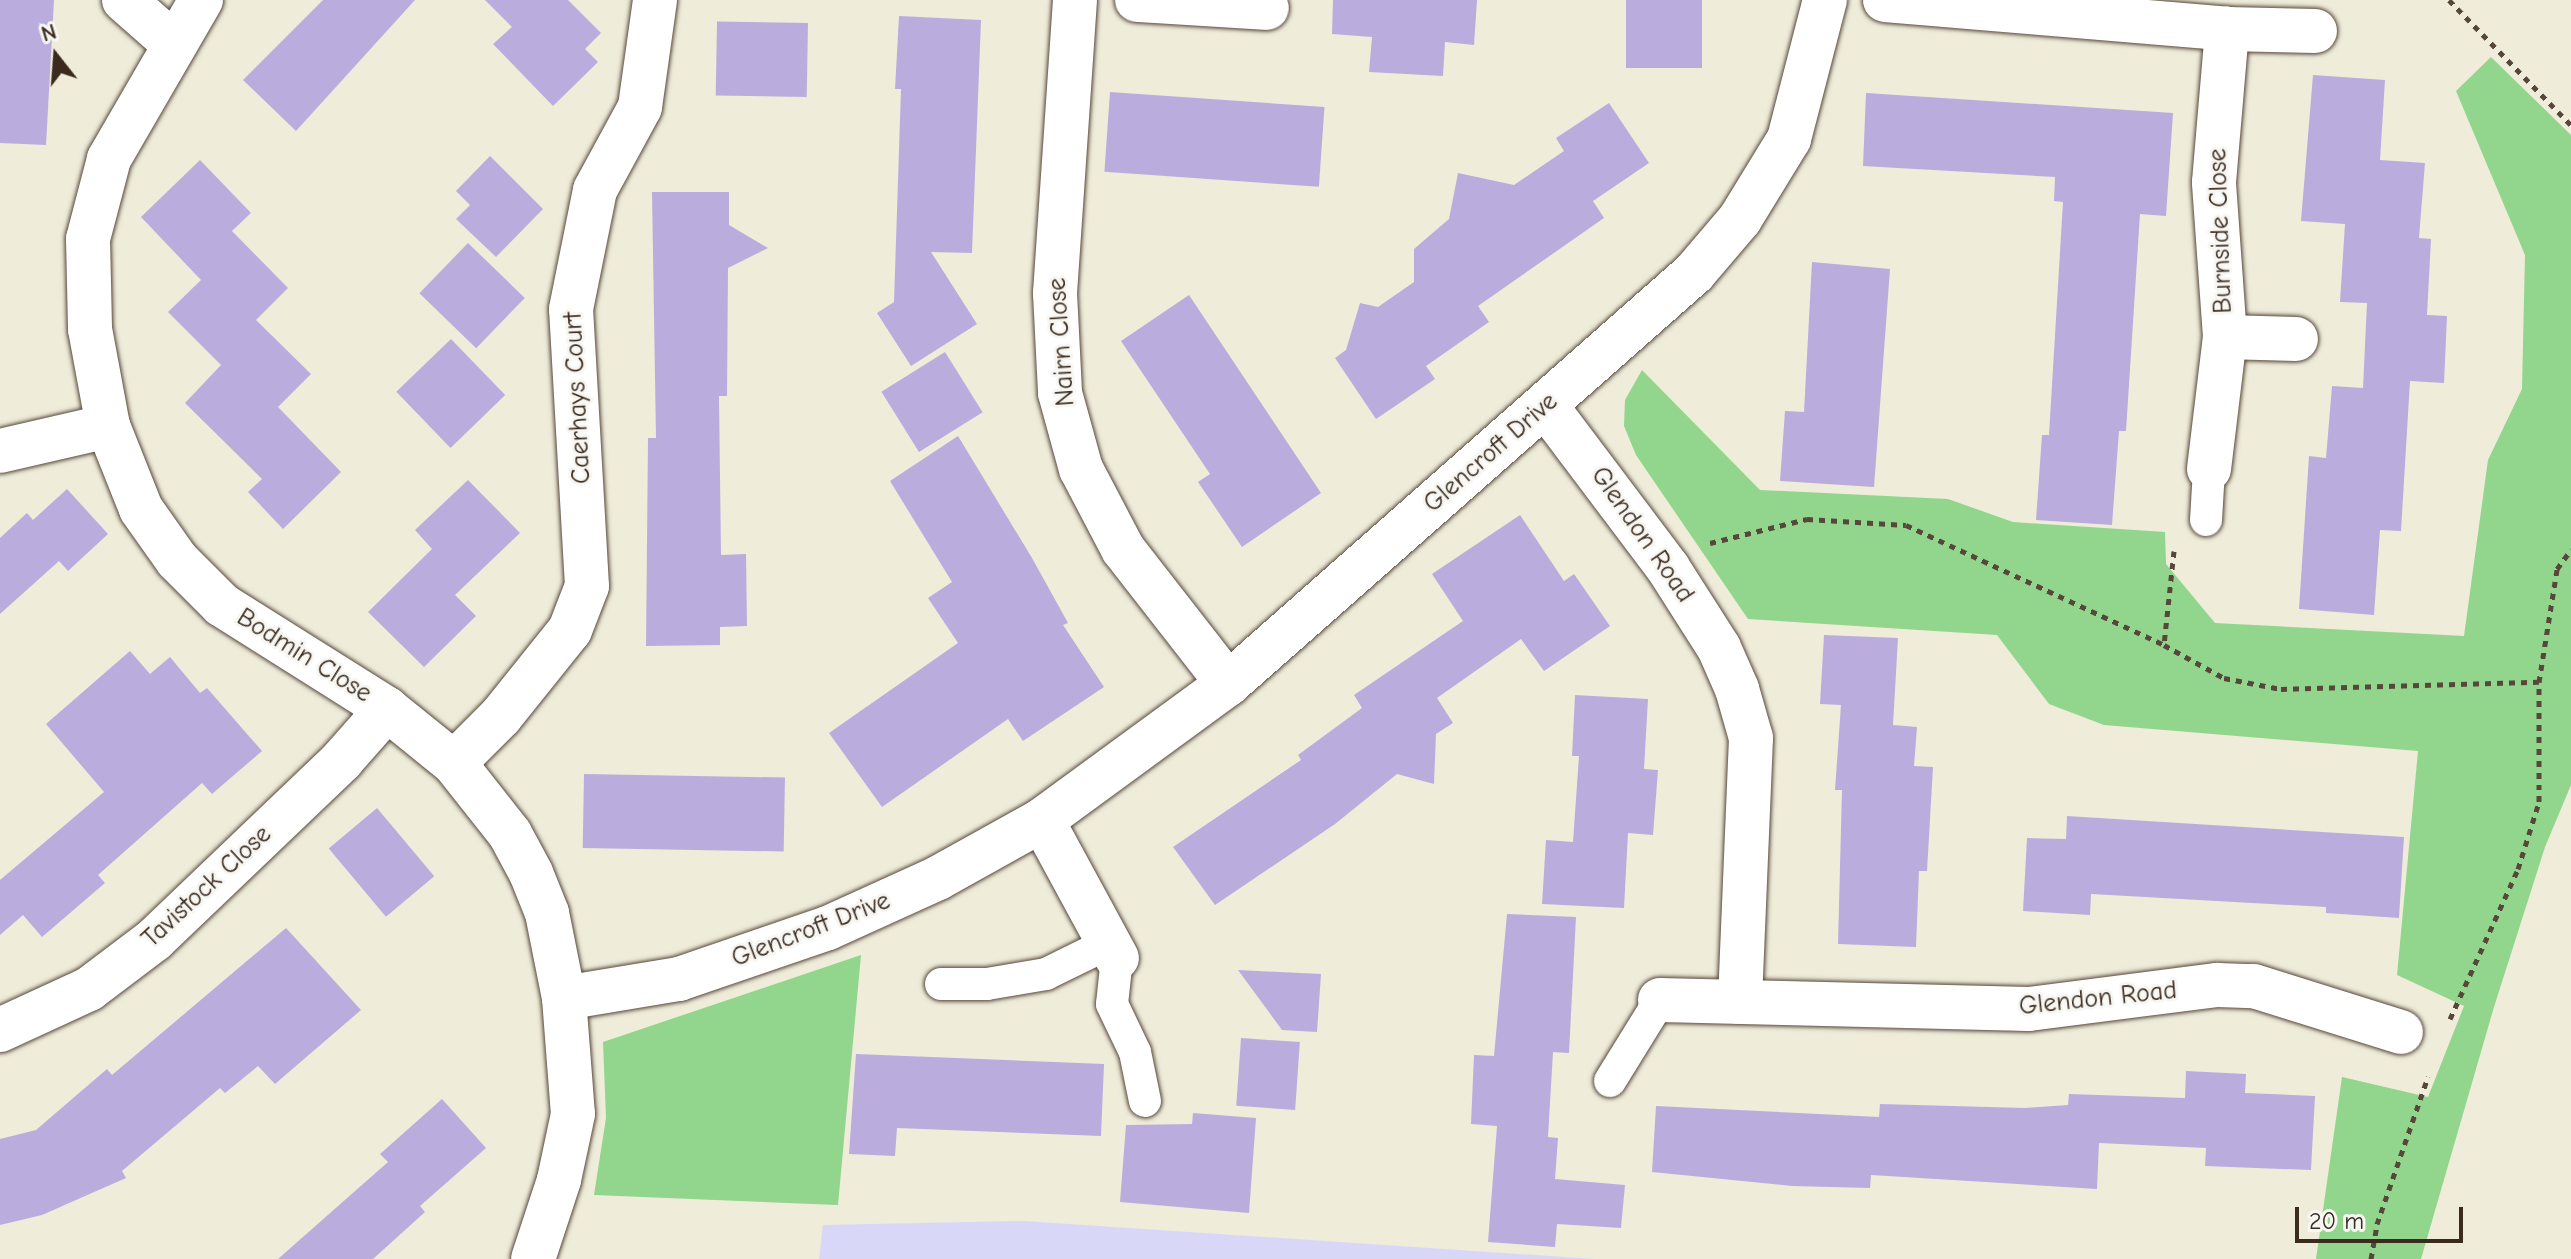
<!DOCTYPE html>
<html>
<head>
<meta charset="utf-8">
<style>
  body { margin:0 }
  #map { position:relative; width:2571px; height:1259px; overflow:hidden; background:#efecda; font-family:"Comic Neue",sans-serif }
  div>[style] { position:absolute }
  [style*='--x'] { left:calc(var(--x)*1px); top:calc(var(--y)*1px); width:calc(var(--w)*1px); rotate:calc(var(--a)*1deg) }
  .built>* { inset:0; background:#d9d7f7 }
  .green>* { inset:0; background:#92d58d }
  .building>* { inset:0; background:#baaddd; transform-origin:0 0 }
  .path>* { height:5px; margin-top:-2.5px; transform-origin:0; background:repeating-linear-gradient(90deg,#56473a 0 6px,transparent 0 12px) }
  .roads { filter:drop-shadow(0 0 2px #56473a) drop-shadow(0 0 2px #56473a) }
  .lane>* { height:32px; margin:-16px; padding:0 16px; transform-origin:16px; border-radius:16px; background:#fff }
  .street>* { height:44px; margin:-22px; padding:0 22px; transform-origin:22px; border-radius:22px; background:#fff }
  span { translate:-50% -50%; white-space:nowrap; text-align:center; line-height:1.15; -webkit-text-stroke:6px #f6f6f2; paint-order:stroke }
  .street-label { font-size:26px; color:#3b2a1e }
  .north { position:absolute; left:16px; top:16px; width:80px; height:80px; -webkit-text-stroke:6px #f6f6f2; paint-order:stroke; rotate:343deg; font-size:22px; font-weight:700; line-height:32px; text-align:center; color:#3b2a1e }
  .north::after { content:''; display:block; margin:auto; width:28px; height:36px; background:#3b2a1e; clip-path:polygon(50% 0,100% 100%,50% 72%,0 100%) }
  .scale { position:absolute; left:2295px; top:1207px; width:168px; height:36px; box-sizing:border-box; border:4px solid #3b2a1e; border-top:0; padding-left:10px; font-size:24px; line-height:28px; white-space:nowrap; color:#3b2a1e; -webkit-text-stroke:6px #f6f6f2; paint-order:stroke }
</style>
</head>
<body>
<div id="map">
  <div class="built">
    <i style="clip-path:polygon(1024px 1221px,1595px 1259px,819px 1259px,823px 1225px)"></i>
  </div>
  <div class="green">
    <i style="clip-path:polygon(2491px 57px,2571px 135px,2571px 785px,2545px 847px,2494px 1007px,2421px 1259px,2316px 1259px,2342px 1077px,2428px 1097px,2464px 1006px,2397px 975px,2418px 751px,2104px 725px,2049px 704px,1997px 635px,1748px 619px,1636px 455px,1624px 426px,1625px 400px,1642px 370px,1760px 490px,1948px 499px,2013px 522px,2165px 532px,2166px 564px,2215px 623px,2464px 636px,2488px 460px,2522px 389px,2525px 255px,2456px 91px)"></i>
    <i style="clip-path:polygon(861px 955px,838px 1205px,594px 1195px,606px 1118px,603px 1042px)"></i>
  </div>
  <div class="building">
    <i style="clip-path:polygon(0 0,54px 0,46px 145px,0 143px)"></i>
    <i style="clip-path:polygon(323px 0,415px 0,296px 131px,243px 80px)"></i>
    <i style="clip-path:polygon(485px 0,568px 0,601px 33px,585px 49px,598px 62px,553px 106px,493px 44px,512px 27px)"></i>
    <i style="clip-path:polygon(1333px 0,1477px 0,1474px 45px,1445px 42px,1443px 76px,1369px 72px,1372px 37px,1332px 34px)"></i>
    <i style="left:1626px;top:0;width:76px;height:68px"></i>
    <i style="clip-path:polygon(899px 16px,981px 20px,972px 253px,931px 252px,977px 324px,911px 366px,877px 313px,894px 302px,901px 89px,895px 89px)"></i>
    <i style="left:808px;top:23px;width:74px;height:91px;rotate:91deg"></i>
    <i style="clip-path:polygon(2313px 75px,2385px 80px,2380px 160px,2425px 163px,2419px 238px,2431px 239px,2427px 315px,2447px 316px,2444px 383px,2410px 381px,2401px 531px,2380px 530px,2374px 615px,2299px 609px,2309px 456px,2326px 458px,2332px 386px,2363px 388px,2367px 303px,2340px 302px,2345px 224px,2301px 221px)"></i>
    <i style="left:1110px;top:92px;width:215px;height:80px;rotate:4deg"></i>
    <i style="clip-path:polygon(1866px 93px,2173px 113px,2166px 216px,2140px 214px,2126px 431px,2119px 431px,2112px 525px,2036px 520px,2042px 435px,2049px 435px,2063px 202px,2054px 201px,2055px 177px,1863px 166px)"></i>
    <i style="clip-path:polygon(1609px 103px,1649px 163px,1593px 201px,1604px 218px,1478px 306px,1489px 322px,1426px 366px,1435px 379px,1376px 419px,1335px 358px,1346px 350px,1360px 303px,1378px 307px,1414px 282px,1414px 249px,1449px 219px,1458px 173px,1514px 185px,1564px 151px,1556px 138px)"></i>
    <i style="clip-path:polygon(490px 156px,543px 209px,496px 257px,456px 219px,470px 205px,456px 191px)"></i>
    <i style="clip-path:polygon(200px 160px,251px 213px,232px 231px,288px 288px,256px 320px,311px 374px,278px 407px,341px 472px,283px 529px,248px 492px,262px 479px,185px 403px,221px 365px,168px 312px,201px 280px,141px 217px)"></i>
    <i style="clip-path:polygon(652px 192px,729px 192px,729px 225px,768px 248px,728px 268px,727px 396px,719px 396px,721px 555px,746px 554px,747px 626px,720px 627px,720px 645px,646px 646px,648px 438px,656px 438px)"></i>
    <i style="left:468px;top:243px;width:79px;height:70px;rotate:44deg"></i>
    <i style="clip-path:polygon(1812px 262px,1890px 269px,1874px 487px,1780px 481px,1785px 411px,1804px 412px)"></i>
    <i style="clip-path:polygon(1189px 295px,1321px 493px,1242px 547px,1198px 482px,1210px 474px,1121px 341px)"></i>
    <i style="left:451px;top:339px;width:78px;height:76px;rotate:46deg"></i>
    <i style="left:945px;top:352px;width:71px;height:75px;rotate:58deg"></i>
    <i style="clip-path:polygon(958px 436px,1032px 558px,1068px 623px,1063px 625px,1104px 687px,1023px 741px,1008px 719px,882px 807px,829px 733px,958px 643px,928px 598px,952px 582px,890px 481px)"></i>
    <i style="clip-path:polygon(468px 480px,520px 533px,455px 595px,476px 616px,424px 667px,368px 612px,432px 549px,415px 530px)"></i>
    <i style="clip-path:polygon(67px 489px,108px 534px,68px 571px,59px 561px,0 614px,0 538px,27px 513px,33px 520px)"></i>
    <i style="clip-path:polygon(1520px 515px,1564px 581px,1574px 574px,1610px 626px,1544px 671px,1521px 639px,1437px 698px,1453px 723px,1436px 734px,1434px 784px,1397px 774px,1335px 824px,1215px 905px,1173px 847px,1301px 760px,1298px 755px,1362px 708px,1354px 695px,1463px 621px,1432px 574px)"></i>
    <i style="clip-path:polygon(1824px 635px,1898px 638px,1893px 725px,1917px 727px,1914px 766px,1933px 767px,1927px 871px,1919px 871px,1916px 947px,1838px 944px,1842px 790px,1835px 790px,1841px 705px,1820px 704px)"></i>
    <i style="clip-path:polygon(130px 651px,150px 674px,170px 657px,200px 693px,207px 688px,262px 751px,212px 794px,202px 783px,98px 875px,105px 883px,42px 937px,23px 915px,0 935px,0 880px,104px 792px,46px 724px)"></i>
    <i style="clip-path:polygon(1575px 695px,1648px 699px,1644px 769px,1658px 770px,1653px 835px,1628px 833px,1624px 908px,1542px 904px,1546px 840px,1573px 842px,1579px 756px,1572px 756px)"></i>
    <i style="left:584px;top:774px;width:201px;height:74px;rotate:1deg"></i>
    <i style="left:377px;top:808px;width:89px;height:63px;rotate:50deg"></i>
    <i style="clip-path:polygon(2067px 816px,2404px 837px,2399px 918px,2326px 913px,2326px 907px,2091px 894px,2090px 915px,2023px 911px,2027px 838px,2066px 839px)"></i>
    <i style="clip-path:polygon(1507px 914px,1576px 917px,1569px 1053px,1553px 1052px,1548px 1137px,1558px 1138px,1555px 1179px,1625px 1185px,1621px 1228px,1557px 1224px,1555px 1247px,1488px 1242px,1497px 1126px,1471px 1124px,1474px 1055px,1494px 1056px)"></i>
    <i style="clip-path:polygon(286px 928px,361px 1010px,275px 1084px,258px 1066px,225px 1093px,220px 1088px,122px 1171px,126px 1178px,42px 1215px,0 1225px,0 1139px,36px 1130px,107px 1069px,112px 1075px)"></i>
    <i style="clip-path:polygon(1238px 970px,1321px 974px,1317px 1032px,1282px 1030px)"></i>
    <i style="left:1241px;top:1038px;width:59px;height:68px;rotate:4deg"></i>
    <i style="clip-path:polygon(856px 1054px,1104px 1064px,1101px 1136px,897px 1128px,895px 1156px,849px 1154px)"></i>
    <i style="clip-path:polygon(2186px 1071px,2246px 1074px,2245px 1093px,2315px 1096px,2311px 1170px,2205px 1166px,2206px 1148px,2099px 1143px,2097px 1189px,1871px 1175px,1870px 1188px,1792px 1186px,1652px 1172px,1656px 1106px,1879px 1117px,1880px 1104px,2025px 1108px,2068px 1105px,2069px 1094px,2185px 1098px)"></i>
    <i style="clip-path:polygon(442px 1099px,486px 1148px,420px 1206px,425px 1212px,373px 1259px,278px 1259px,388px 1162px,380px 1154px)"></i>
    <i style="clip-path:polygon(1193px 1113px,1256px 1118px,1249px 1213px,1120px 1202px,1126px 1125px,1192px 1124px)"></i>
  </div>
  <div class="path">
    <i style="--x:2449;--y:0;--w:175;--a:45.7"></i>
    <i style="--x:1710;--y:543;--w:100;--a:-13.9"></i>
    <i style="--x:1807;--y:519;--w:99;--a:3.5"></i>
    <i style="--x:1906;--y:525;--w:285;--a:24.9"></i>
    <i style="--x:2174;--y:551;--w:95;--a:96.1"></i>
    <i style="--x:2164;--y:645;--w:68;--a:28.8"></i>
    <i style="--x:2224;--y:678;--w:58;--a:10.9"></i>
    <i style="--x:2281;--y:689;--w:258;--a:-1.6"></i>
    <i style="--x:2450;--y:1019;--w:165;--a:-65.6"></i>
    <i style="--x:2518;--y:869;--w:70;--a:-72.6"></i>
    <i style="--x:2539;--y:802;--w:120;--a:-90"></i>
    <i style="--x:2539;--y:682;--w:114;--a:-80.9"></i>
    <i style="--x:2557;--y:569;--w:24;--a:-54"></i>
    <i style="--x:2371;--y:1259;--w:36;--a:-80"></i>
    <i style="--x:2377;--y:1224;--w:156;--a:-70.9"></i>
  </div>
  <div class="roads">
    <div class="lane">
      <i style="--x:2206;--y:520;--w:51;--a:-86.6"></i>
      <i style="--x:1117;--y:958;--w:46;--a:96.2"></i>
      <i style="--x:1112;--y:1004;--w:53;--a:64.4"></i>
      <i style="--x:1135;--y:1052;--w:50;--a:78.5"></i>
      <i style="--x:941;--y:984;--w:46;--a:0"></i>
      <i style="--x:987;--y:984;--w:60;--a:-9.6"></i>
      <i style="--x:1046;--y:974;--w:70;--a:-26.2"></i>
      <i style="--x:1610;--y:1081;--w:95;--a:-58.3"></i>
    </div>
    <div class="street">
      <i style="--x:124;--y:0;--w:65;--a:41.3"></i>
      <i style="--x:201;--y:0;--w:184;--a:120.1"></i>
      <i style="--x:109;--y:159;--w:83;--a:104.7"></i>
      <i style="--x:88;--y:239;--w:90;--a:88.7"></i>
      <i style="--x:90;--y:329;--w:99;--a:79.5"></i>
      <i style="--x:108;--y:426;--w:89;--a:68.3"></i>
      <i style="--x:141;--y:509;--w:62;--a:54.8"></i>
      <i style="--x:177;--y:560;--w:64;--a:45"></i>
      <i style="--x:222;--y:605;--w:195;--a:32.2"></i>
      <i style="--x:387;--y:709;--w:86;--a:38.9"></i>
      <i style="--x:454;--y:763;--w:90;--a:51.7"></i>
      <i style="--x:510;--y:834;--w:44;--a:61.7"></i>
      <i style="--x:531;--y:873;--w:43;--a:68.2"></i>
      <i style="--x:547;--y:913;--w:87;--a:78.7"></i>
      <i style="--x:564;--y:998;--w:116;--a:85.6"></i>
      <i style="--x:573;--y:1114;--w:67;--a:102"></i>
      <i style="--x:559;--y:1180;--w:83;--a:108.2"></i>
      <i style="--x:1075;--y:0;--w:294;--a:93.9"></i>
      <i style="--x:1055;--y:293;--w:100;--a:87.1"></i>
      <i style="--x:1060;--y:393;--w:79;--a:74.6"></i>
      <i style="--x:1081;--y:469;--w:90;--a:62.3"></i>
      <i style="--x:1123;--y:549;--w:171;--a:52.1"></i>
      <i style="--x:1137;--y:0;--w:130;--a:3.5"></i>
      <i style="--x:1885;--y:0;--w:343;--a:4.8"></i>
      <i style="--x:2227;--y:29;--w:88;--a:1.3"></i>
      <i style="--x:2225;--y:337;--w:71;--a:1.6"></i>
      <i style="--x:1546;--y:406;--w:203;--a:53"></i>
      <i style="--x:1668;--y:568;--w:95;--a:57.5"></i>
      <i style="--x:1719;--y:648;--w:45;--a:66.3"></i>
      <i style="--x:1737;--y:689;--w:51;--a:74.1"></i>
      <i style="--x:1751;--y:738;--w:264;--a:92.4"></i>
      <i style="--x:0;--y:451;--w:111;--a:-13"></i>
      <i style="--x:2209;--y:469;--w:133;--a:-83.1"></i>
      <i style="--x:2225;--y:337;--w:155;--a:-94.1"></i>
      <i style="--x:2214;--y:182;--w:154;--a:-85.1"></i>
      <i style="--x:454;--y:763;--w:66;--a:-45"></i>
      <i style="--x:501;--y:716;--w:110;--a:-51.3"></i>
      <i style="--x:570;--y:630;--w:47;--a:-68.9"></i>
      <i style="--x:587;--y:586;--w:277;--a:-93.3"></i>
      <i style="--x:571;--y:309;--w:121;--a:-78.6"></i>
      <i style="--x:595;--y:190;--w:94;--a:-61.5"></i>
      <i style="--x:640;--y:107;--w:108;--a:-82"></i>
      <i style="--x:1042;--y:820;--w:157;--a:61.5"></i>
      <i style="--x:564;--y:998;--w:117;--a:-9.4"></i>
      <i style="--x:679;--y:979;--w:157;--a:-18.9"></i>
      <i style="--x:828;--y:928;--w:121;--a:-24.4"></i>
      <i style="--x:938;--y:878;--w:119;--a:-29.1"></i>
      <i style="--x:1042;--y:820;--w:230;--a:-36.2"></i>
      <i style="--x:1228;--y:684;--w:621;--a:-41.41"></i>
      <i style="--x:1694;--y:273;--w:71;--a:-49.6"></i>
      <i style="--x:1740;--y:219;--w:94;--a:-58.5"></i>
      <i style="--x:1789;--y:139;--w:144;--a:-75.5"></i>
      <i style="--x:1660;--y:1000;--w:369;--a:1.4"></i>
      <i style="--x:2029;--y:1009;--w:190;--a:-7.3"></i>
      <i style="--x:2217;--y:985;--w:37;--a:2"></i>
      <i style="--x:2254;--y:986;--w:154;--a:17.4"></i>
      <i style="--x:0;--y:1030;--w:98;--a:-24.7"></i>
      <i style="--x:89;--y:989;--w:83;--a:-37.1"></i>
      <i style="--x:155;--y:939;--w:259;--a:-43.7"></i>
      <i style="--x:342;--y:760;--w:68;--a:-48.6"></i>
    </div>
  </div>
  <div class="street-label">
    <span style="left:2221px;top:231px;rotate:-92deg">Burnside Close</span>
    <span style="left:1062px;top:342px;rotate:-94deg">Nairn Close</span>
    <span style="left:578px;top:398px;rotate:-93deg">Caerhays Court</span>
    <span style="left:1491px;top:453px;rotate:-41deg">Glencroft Drive</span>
    <span style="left:1642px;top:535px;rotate:55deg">Glendon Road</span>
    <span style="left:304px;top:656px;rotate:32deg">Bodmin Close</span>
    <span style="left:207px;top:887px;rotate:-43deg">Tavistock Close</span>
    <span style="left:811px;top:930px;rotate:-21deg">Glencroft Drive</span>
    <span style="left:2098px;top:999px;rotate:-6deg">Glendon Road</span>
  </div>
  <div class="north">N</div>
  <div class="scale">20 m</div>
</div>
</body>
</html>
